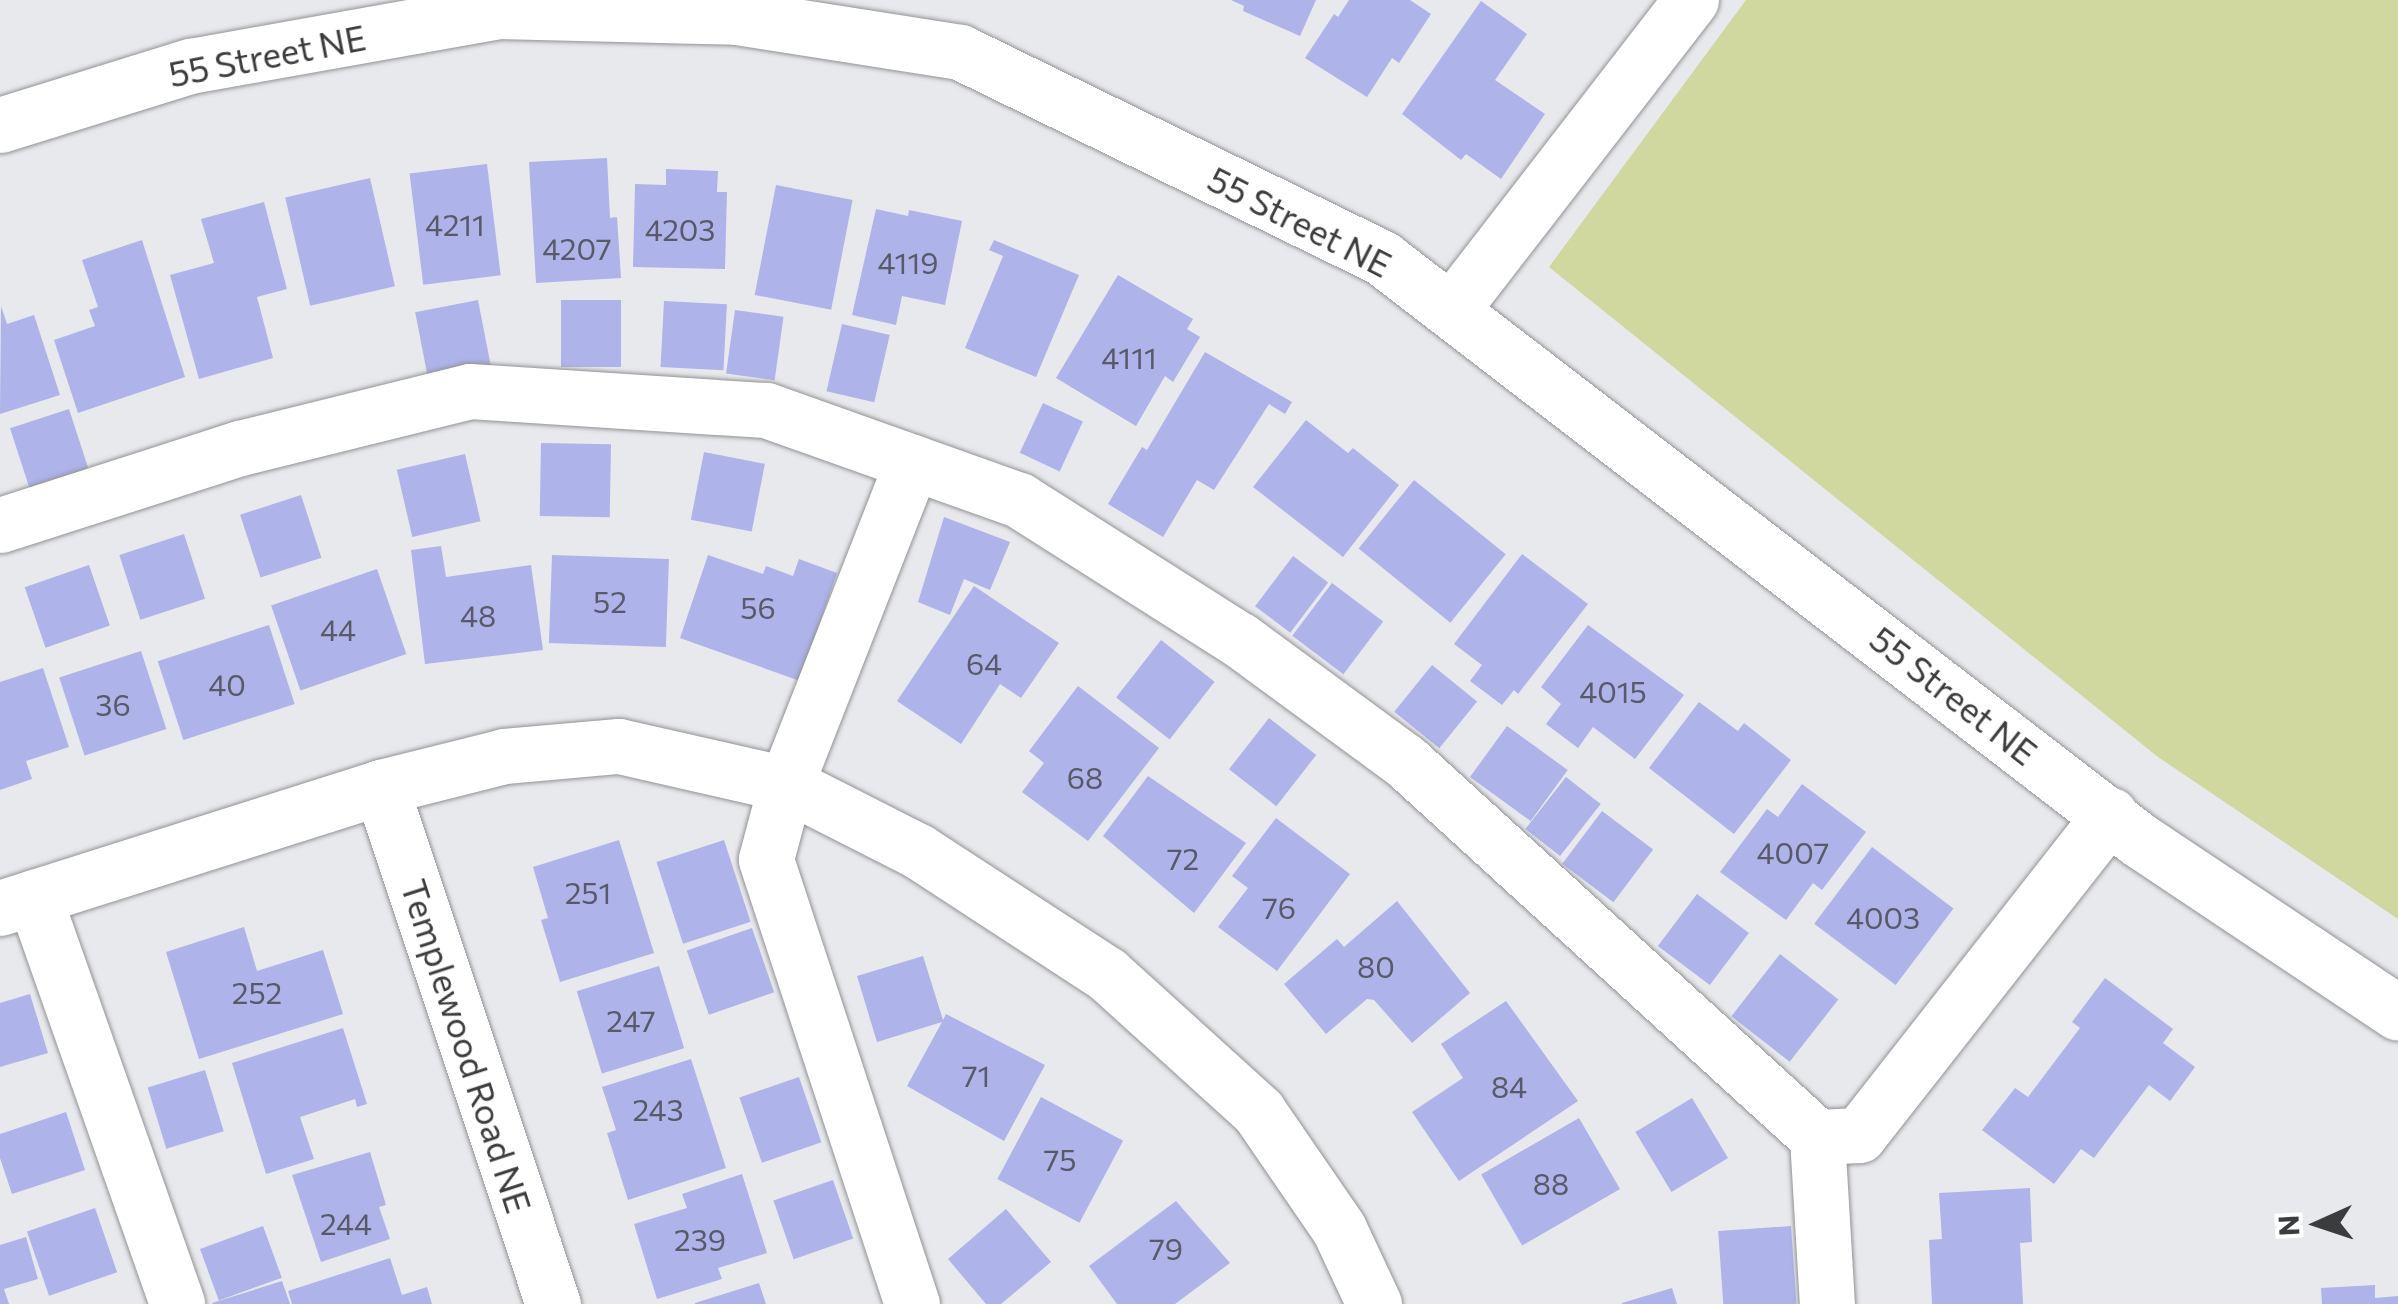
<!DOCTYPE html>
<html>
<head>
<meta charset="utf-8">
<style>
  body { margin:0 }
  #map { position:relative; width:2398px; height:1304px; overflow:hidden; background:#e8e9ec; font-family:Commissioner,sans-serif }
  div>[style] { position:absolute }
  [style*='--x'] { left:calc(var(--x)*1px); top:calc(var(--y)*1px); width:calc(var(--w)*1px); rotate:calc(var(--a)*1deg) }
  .green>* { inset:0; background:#d0d79f }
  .building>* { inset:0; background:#aeb3e9; transform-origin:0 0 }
  .roads { filter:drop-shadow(0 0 2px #929396) drop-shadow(0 0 2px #929396) }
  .minor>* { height:55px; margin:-27.5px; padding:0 27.5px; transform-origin:27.5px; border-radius:27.5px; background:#fff }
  span { translate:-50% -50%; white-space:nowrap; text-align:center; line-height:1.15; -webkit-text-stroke:10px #fff; paint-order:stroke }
  .number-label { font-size:30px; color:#585a68 }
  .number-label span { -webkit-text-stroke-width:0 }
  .street-label { font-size:35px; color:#3b3c3d }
  .north { position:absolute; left:2268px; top:1174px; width:100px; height:100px; -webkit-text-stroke:8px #fff; paint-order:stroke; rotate:267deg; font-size:28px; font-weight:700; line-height:40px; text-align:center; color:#3b3c3d }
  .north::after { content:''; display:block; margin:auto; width:35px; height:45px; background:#3b3c3d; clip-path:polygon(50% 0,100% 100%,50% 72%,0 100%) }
</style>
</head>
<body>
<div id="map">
  <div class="green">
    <i style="clip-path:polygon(1746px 0,2398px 0,2398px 919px,2158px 757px,1549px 267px)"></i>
  </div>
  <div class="building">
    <i style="clip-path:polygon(1231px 0,1316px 0,1300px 36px,1243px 11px,1244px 6px)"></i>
    <i style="clip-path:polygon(1349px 0,1410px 0,1431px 14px,1399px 63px,1392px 58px,1367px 97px,1305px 58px,1334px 14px,1338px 17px)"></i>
    <i style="clip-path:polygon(1481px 1px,1527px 34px,1495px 80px,1545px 114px,1501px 179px,1466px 154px,1461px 160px,1402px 114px)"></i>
    <i style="clip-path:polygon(607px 158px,610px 218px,617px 217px,621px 278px,536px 283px,529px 162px)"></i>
    <i style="left:487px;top:164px;width:112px;height:78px;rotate:83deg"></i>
    <i style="clip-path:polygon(666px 169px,718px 171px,717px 192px,727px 192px,725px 269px,633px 267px,635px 184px,666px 185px)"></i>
    <i style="left:370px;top:178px;width:111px;height:87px;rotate:77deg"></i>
    <i style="left:776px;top:185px;width:78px;height:112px;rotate:11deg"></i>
    <i style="clip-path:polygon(264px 202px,287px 289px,257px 297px,273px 358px,199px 379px,170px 275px,214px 263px,201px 219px)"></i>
    <i style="clip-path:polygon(876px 209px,908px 216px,909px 210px,962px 221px,945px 305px,902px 296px,896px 325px,852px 315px)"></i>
    <i style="clip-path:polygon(142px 240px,185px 377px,78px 413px,54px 340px,95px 326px,89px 310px,98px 307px,82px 260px)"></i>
    <i style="clip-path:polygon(994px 240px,1079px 275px,1036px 377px,965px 348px,1003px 256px,989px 250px)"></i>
    <i style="clip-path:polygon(1118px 275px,1193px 319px,1187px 329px,1200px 337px,1173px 382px,1165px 376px,1136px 426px,1056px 378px)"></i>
    <i style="left:478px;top:300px;width:69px;height:64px;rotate:79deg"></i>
    <i style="left:561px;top:300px;width:60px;height:67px"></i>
    <i style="left:664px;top:301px;width:63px;height:66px;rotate:3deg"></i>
    <i style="clip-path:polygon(1px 306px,7px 324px,34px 315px,60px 395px,0 414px)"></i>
    <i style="left:735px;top:310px;width:49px;height:64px;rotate:8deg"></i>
    <i style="left:842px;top:324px;width:49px;height:69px;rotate:13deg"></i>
    <i style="clip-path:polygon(1205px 352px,1292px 402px,1285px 414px,1269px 404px,1214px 490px,1197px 480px,1163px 537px,1108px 504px,1142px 447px,1147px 450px)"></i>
    <i style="left:1043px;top:403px;width:44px;height:55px;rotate:25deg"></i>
    <i style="left:69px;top:409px;width:65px;height:62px;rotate:72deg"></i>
    <i style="clip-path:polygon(1306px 420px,1348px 453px,1353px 448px,1399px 485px,1343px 557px,1253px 487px)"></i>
    <i style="left:541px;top:443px;width:70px;height:73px;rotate:1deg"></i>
    <i style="left:704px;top:452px;width:62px;height:69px;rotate:11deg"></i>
    <i style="left:465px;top:454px;width:69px;height:70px;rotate:77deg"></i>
    <i style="left:1414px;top:480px;width:118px;height:88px;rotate:39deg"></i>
    <i style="left:301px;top:495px;width:66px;height:64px;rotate:72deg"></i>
    <i style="clip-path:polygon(944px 517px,1010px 542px,990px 590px,964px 579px,950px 615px,918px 602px)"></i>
    <i style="left:184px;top:534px;width:68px;height:68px;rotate:72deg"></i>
    <i style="clip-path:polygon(441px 546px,446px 577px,531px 565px,543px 650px,425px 664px,411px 550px)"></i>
    <i style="clip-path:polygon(1522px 554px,1588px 604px,1518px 694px,1514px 690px,1502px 705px,1470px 681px,1482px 665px,1454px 644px)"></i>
    <i style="left:552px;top:555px;width:117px;height:88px;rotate:2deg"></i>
    <i style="clip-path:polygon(708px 555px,763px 574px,766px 566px,793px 576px,799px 559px,837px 573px,800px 681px,680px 638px)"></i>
    <i style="left:1293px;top:556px;width:44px;height:63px;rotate:37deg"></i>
    <i style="left:89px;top:565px;width:64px;height:68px;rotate:71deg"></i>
    <i style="left:377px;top:569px;width:90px;height:112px;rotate:71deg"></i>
    <i style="left:1332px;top:583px;width:64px;height:66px;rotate:37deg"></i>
    <i style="clip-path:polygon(974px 586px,1059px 643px,1021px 698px,1000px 684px,961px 744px,897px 701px)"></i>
    <i style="left:269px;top:625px;width:83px;height:117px;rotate:72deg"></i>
    <i style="clip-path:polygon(1588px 625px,1684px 695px,1635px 759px,1593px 727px,1578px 748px,1546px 724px,1561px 704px,1541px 687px)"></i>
    <i style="left:1161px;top:640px;width:68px;height:73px;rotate:38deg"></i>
    <i style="left:141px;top:651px;width:82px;height:86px;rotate:72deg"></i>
    <i style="left:1432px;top:665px;width:58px;height:60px;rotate:39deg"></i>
    <i style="clip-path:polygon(43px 668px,69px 747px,26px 761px,32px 779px,0 790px,0 682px)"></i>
    <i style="clip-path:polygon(1078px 686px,1159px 748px,1088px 841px,1022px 792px,1044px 763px,1029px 751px)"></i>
    <i style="clip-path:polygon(1699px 702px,1738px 731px,1744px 723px,1791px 760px,1734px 834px,1649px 768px)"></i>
    <i style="left:1269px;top:718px;width:60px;height:65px;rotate:38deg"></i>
    <i style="left:1507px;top:726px;width:75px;height:63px;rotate:36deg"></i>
    <i style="clip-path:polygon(1148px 776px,1246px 843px,1194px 913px,1103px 836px)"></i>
    <i style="left:1566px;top:777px;width:44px;height:66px;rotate:38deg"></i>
    <i style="clip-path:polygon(1802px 784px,1866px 832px,1822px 890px,1813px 883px,1786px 920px,1720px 872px,1767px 809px,1778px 817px)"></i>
    <i style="left:1602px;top:811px;width:64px;height:66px;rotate:37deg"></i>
    <i style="clip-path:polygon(1276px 818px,1350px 874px,1277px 971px,1218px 927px,1248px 888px,1232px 876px)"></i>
    <i style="clip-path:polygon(619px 840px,654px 953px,560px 982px,541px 920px,548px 918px,533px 867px)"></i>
    <i style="left:724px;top:840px;width:86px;height:71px;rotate:72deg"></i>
    <i style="left:1872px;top:847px;width:102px;height:96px;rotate:37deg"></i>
    <i style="left:1697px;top:894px;width:65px;height:65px;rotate:37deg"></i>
    <i style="clip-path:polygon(1397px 901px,1470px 993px,1412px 1043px,1374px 1000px,1367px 999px,1326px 1034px,1284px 984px,1337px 939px,1344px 947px)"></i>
    <i style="clip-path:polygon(244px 927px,257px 971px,323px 950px,343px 1014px,199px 1059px,166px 952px)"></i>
    <i style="left:752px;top:928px;width:68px;height:69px;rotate:71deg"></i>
    <i style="left:1780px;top:954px;width:74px;height:79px;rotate:38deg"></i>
    <i style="clip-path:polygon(923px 956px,943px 1020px,946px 1014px,1045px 1065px,1004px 1141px,907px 1086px,942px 1022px,877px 1042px,857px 976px)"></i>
    <i style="left:659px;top:966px;width:86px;height:86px;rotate:73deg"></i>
    <i style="clip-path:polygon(2105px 978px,2173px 1029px,2163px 1043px,2195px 1067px,2170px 1101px,2149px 1085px,2094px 1158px,2081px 1149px,2054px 1184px,1982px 1130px,2015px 1088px,2028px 1097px,2080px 1028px,2072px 1022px)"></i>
    <i style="clip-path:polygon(30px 994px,48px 1053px,0 1067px,0 1003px)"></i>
    <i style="clip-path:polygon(1506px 1001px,1578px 1101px,1459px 1181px,1412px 1112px,1463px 1078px,1441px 1044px)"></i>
    <i style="clip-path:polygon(343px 1028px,367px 1104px,357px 1107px,355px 1099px,300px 1117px,314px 1159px,266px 1174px,232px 1063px)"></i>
    <i style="clip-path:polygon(691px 1059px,726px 1168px,628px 1200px,607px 1133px,616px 1130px,602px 1087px)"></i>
    <i style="left:205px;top:1070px;width:64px;height:60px;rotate:73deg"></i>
    <i style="left:799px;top:1077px;width:69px;height:63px;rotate:71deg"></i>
    <i style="left:1041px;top:1097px;width:93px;height:93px;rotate:28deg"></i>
    <i style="left:1692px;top:1098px;width:70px;height:66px;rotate:59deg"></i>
    <i style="clip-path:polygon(66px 1112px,85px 1170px,12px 1194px,0 1158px,0 1134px)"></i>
    <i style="left:1579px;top:1118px;width:82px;height:113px;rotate:60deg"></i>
    <i style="clip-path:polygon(370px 1152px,386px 1205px,379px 1207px,390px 1239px,321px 1262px,292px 1175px)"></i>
    <i style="clip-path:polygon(742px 1174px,767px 1253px,718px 1268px,722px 1279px,657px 1299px,634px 1224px,687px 1208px,682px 1194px)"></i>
    <i style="left:833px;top:1180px;width:62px;height:63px;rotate:71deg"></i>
    <i style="clip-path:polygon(2030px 1188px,2032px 1242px,2020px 1243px,2023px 1304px,1932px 1304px,1929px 1240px,1942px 1239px,1939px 1193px)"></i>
    <i style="clip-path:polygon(1176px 1201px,1230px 1263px,1175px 1304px,1117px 1304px,1089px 1266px)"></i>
    <i style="left:95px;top:1208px;width:68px;height:72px;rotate:71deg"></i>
    <i style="clip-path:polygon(1006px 1209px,1051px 1262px,1001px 1304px,986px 1304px,948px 1259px)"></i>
    <i style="left:263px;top:1226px;width:55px;height:67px;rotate:70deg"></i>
    <i style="left:1791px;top:1226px;width:78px;height:73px;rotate:86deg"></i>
    <i style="clip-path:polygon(26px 1237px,38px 1279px,4px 1289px,9px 1304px,0 1304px,0 1245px)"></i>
    <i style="clip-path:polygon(390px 1258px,402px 1295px,427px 1287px,432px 1304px,292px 1304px,288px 1291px)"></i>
    <i style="clip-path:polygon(282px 1281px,290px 1304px,213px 1304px,212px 1303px)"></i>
    <i style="clip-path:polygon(759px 1283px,766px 1304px,695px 1304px,695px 1303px)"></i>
    <i style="clip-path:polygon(2375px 1285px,2375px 1298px,2398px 1296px,2398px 1304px,2322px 1304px,2321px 1288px)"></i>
    <i style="clip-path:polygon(1672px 1288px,1677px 1304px,1622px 1304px,1622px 1303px)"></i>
  </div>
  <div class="roads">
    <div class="minor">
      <i style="--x:0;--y:125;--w:199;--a:-17.3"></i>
      <i style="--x:190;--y:66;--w:313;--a:-10.1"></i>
      <i style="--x:498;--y:11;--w:239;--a:1.4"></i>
      <i style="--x:737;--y:17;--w:226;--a:8.9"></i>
      <i style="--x:960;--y:52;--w:470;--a:26"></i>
      <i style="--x:1382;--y:258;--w:955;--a:37.55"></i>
      <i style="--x:2139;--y:840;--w:311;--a:33.7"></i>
      <i style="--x:1452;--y:309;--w:391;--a:-52.3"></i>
      <i style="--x:0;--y:525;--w:252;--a:-17.8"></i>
      <i style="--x:240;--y:448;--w:237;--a:-13.9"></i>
      <i style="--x:470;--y:391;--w:297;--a:3.7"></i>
      <i style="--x:766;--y:410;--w:269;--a:19.6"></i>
      <i style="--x:1019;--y:500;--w:262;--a:32.4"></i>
      <i style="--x:1240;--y:640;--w:205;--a:36.3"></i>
      <i style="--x:1405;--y:761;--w:558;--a:42.38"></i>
      <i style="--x:1817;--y:1137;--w:167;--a:86.6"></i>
      <i style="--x:381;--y:787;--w:545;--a:71.6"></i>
      <i style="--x:34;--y:897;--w:431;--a:70.6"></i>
      <i style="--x:0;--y:908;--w:400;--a:-17.6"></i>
      <i style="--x:381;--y:787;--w:127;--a:-14.1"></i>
      <i style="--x:504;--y:756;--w:115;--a:-5"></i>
      <i style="--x:619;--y:746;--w:171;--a:12.8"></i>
      <i style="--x:786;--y:784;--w:148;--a:26.9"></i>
      <i style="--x:918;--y:851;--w:225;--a:33.1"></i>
      <i style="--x:1107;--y:974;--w:204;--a:42.2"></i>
      <i style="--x:1258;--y:1111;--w:143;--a:55.5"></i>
      <i style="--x:1339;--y:1229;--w:83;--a:65"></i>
      <i style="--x:1817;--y:1137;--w:42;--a:-2.7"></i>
      <i style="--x:1859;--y:1135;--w:407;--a:-51.9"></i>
      <i style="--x:912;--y:1304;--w:468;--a:-108.2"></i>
      <i style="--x:766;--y:859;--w:78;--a:-75.1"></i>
      <i style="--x:786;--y:784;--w:346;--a:-68.6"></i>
    </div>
  </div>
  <div class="number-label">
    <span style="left:455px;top:224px">4211</span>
    <span style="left:680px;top:229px">4203</span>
    <span style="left:577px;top:248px">4207</span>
    <span style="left:908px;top:262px">4119</span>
    <span style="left:1129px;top:357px">4111</span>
    <span style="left:610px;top:601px">52</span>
    <span style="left:758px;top:607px">56</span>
    <span style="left:478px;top:615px">48</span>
    <span style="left:338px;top:629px">44</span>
    <span style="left:984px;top:663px">64</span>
    <span style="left:227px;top:684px">40</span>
    <span style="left:1613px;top:691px">4015</span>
    <span style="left:113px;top:704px">36</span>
    <span style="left:1085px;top:777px">68</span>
    <span style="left:1793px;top:852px">4007</span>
    <span style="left:1183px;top:858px">72</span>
    <span style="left:588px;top:892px">251</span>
    <span style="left:1279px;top:907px">76</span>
    <span style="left:1883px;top:917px">4003</span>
    <span style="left:1376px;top:966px">80</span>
    <span style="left:257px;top:992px">252</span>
    <span style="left:631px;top:1020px">247</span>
    <span style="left:976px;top:1075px">71</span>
    <span style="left:1509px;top:1086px">84</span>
    <span style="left:658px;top:1109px">243</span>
    <span style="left:1060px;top:1159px">75</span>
    <span style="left:1551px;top:1183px">88</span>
    <span style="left:346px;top:1223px">244</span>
    <span style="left:700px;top:1239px">239</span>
    <span style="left:1166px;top:1248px">79</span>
  </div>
  <div class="street-label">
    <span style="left:267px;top:55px;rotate:-11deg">55 Street NE</span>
    <span style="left:1300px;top:221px;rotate:27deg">55 Street NE</span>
    <span style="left:1954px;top:695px;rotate:38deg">55 Street NE</span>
    <span style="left:467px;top:1046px;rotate:72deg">Templewood Road NE</span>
  </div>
  <div class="north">N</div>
</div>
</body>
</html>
